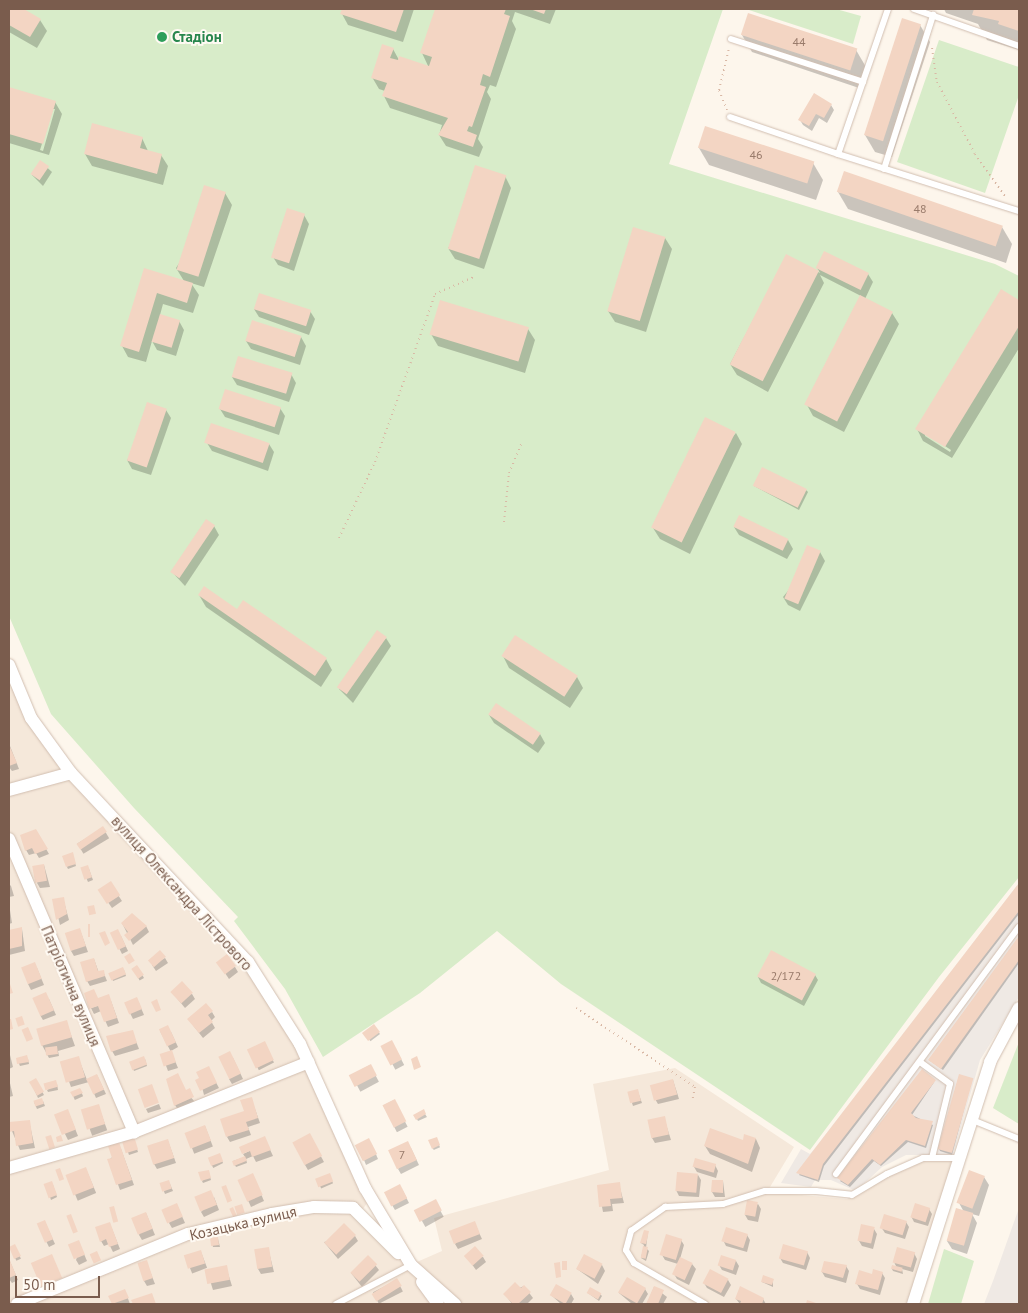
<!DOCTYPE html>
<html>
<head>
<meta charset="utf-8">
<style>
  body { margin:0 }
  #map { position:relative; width:1028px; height:1313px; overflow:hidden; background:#fdf6ec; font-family:"PT Sans",sans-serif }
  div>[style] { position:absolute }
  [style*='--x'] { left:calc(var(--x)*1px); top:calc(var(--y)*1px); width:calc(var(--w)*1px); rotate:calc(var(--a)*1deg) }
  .residential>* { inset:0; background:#f5e8da }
  .industrial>* { inset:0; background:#efe9e4 }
  .green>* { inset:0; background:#d8ecc9 }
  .shadow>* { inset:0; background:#0003; transform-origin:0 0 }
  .building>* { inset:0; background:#f3d5c3; transform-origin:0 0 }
  .path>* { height:2px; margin-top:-1px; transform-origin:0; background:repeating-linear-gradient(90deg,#d9b8a5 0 1px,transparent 0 5px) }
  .roads { filter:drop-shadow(0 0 1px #d1beb0) drop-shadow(0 0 1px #d1beb0) }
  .lane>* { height:6px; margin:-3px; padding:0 3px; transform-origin:3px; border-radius:3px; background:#fff }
  .street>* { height:12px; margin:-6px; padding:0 6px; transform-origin:6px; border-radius:6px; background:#fff }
  .dots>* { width:14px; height:14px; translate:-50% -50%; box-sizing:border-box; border:2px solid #fffaf3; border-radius:50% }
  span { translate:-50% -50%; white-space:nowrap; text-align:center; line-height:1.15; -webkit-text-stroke:4px #fffaf3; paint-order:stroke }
  .number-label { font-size:12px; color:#987a6a }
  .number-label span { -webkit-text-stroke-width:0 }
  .leisure-label { font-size:15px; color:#27864d; font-weight:700 }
  .left { translate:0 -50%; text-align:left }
  .street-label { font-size:15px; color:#7a5c4d }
  .frame { position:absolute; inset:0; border:10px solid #7a5c4d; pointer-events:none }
  .scale { position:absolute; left:15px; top:1276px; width:85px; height:22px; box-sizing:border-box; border:2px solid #7a5c4d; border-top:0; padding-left:6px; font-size:15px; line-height:18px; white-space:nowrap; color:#7a5c4d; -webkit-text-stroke:4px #fffaf3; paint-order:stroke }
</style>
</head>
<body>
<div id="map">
  <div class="residential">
    <i style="clip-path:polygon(9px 665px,49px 745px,248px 962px,300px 1044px,367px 1203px,363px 1209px,354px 1208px,410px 1265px,442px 1251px,434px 1218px,609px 1170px,593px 1084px,675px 1068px,794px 1147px,767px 1192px,847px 1199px,885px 1174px,923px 1159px,960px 1156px,912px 1304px,9px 1304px)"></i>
  </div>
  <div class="industrial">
    <i style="clip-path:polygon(1019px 883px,1019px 997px,980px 1060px,953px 1155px,906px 1155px,882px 1167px,856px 1191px,831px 1180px,815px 1180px,811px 1187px,781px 1183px,801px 1149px,810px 1154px,815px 1148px)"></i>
    <i style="clip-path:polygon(1019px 1208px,1019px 1304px,984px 1304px,993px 1281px)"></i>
  </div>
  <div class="green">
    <i style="clip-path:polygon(9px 9px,723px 9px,669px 164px,995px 264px,1019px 276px,1019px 877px,939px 977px,810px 1150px,561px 984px,497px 931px,420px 993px,323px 1057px,285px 989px,234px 921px,238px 917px,134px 808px,51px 714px,9px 616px)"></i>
    <i style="clip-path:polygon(746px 9px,836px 9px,861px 16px,853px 44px)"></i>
    <i style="clip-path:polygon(939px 40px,1019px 67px,1019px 95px,985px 193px,897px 162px)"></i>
    <i style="clip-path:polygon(1019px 1042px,1019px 1124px,993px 1108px)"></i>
    <i style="clip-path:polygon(944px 1249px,974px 1261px,961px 1304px,928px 1304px)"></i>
  </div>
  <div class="shadow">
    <i style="clip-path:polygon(9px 9px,22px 9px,40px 20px,47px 31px,37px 48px,9px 32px)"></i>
    <i style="clip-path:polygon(343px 9px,414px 9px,403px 42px,348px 25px,342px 14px)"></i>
    <i style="clip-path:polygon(437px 9px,556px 9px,550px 24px,515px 12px,512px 21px,516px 29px,496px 87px,490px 85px,487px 92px,491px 99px,478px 139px,483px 147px,479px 157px,446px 146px,439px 135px,442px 125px,390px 108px,384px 96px,385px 91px,379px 89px,372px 77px,393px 49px,399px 60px,429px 68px,422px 53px)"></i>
    <i style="clip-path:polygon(944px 9px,1019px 9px,1019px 50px,987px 40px,978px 24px,946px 13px)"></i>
    <i style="clip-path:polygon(920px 25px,930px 42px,892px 157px,875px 152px,865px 135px)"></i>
    <i style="clip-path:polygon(742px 35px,856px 50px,866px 67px,859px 88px,752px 52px)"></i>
    <i style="clip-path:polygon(evenodd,9px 88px,55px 102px,62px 114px,49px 155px,9px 143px,9px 88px,53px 109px,55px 109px,43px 151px,40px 150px,53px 109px)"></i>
    <i style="clip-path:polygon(831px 105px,834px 110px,827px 123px,819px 118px,812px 131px,803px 125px,800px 120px)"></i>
    <i style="clip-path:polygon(142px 138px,148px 151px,161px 155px,168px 166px,163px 185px,92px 166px,85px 154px)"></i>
    <i style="clip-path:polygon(699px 148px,813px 163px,823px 180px,816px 200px,709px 165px)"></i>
    <i style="clip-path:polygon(41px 162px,52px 172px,43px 186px,32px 175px)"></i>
    <i style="clip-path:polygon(505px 176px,511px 188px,484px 269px,455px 259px,448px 248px)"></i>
    <i style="clip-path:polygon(838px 192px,1002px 227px,1012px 244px,1006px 263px,848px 209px)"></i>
    <i style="clip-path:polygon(225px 193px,232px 205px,204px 287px,191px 283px,199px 295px,193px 313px,163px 304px,160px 315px,179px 321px,184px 330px,176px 356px,157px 350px,152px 341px,146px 362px,128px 357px,122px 346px,145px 270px,184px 281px,176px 268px)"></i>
    <i style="clip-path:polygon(304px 215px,309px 224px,294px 271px,278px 265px,273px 257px)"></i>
    <i style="clip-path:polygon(665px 238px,672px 249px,646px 332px,615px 322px,608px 311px)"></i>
    <i style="clip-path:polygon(787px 256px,820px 273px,817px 268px,868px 274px,873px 282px,865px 299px,892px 313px,899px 324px,844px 432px,813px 416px,807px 405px,861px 296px,820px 275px,824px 283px,768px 392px,737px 375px,730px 364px)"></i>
    <i style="clip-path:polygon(evenodd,1002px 291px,1019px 301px,1019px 348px,952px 458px,923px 441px,917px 429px,1002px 291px,925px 433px,951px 450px,950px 452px,925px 436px,925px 433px)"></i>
    <i style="clip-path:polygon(254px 309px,310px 311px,315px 319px,309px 335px,259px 317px)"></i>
    <i style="clip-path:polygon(528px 329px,535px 340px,525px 373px,438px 346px,431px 334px)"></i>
    <i style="clip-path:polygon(301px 337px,306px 346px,300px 365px,251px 349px,246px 341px)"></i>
    <i style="clip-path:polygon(291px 374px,296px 383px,289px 402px,237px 385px,232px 377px)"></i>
    <i style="clip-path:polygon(280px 408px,285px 416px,279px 435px,225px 417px,220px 409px)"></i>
    <i style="clip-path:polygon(166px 410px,171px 418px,151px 475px,132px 469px,127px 460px)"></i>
    <i style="clip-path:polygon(736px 433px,742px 444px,690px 554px,660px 539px,653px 528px)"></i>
    <i style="clip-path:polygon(207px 443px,269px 444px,274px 452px,268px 471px,212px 451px)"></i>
    <i style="clip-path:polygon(754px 486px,806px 490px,808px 492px,799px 510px)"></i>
    <i style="clip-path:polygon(214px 526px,219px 535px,185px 586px,172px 572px)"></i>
    <i style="clip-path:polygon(734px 527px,788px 540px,793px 549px,787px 559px,739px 535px)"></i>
    <i style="clip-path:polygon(820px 552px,825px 561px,800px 611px,788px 605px,783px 597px)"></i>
    <i style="clip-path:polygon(199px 595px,326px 659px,332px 670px,321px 687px,206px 607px)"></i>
    <i style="clip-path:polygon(386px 638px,391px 646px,353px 703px,339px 689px)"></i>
    <i style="clip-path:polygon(503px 656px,577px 677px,583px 688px,570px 708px,509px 668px)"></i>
    <i style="clip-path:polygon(489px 715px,540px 734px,545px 743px,538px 753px,494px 723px)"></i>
    <i style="clip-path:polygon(10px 746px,19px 769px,12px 771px,9px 767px)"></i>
    <i style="left:103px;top:828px;width:12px;height:30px;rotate:59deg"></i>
    <i style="clip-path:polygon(36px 831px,49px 854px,39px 858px,36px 853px,29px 855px,26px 850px)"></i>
    <i style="clip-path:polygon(73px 856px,76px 866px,68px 869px,67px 867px)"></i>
    <i style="clip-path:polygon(44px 865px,50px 887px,40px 888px,37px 883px)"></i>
    <i style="clip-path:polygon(82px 868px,89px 869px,93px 880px,88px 882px)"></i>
    <i style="clip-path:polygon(110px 883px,122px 901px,112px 908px,103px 895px)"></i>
    <i style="clip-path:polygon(9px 884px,11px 886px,14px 896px,9px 897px)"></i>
    <i style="clip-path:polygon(1019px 885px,1019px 914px,824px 1166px,819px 1182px,799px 1175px)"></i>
    <i style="clip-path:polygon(63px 898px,69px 920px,60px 925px,54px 900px)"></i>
    <i style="clip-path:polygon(9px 904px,12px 923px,9px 924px)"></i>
    <i style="clip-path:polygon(122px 923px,146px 926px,149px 932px,133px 945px)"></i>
    <i style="clip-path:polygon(22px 929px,25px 951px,9px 955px,9px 931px)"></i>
    <i style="clip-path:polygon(80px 930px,88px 952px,74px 956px,71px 951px)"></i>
    <i style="clip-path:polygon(112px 934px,121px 936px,128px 951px,122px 954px)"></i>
    <i style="clip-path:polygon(1019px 938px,1019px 963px,943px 1070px,929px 1060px)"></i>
    <i style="clip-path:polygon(165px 958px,168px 963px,156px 971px,152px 965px)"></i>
    <i style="clip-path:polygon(94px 959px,99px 973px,103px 971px,107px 981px,90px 986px,87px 981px)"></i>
    <i style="left:137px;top:966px;width:14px;height:5px;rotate:60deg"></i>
    <i style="clip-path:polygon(221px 967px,235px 967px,238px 972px,229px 979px)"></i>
    <i style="clip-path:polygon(37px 968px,44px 985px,31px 990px,28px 984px)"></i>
    <i style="clip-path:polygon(124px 970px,126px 976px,113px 981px,110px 973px)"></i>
    <i style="clip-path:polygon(815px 975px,818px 980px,804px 1006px,761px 983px,758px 977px)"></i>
    <i style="clip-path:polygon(192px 994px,195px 999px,185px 1008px,175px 996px)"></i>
    <i style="clip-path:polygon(49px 999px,56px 1015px,43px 1020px,40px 1015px)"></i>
    <i style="clip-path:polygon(111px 1001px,119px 1023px,108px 1027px,101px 1011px,94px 1014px,91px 1008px)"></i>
    <i style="clip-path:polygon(125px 1003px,139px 1003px,144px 1015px,133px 1019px)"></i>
    <i style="clip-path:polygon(212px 1012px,215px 1017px,211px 1021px,215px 1028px,203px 1038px,192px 1024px)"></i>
    <i style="clip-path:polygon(66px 1021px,75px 1046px,58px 1051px,59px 1056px,49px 1058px,42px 1045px)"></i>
    <i style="left:374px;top:1026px;width:10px;height:12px;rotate:53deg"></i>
    <i style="clip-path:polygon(132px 1031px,139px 1049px,115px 1056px,112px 1051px)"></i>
    <i style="clip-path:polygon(160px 1031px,171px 1032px,178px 1047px,171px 1051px,178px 1068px,168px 1071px,162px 1055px,171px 1052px)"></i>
    <i style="left:392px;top:1042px;width:26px;height:10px;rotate:62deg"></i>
    <i style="left:264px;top:1043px;width:22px;height:17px;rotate:63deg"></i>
    <i style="clip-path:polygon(9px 1051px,13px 1067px,9px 1069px)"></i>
    <i style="clip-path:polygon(78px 1057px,87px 1080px,97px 1075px,106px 1094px,96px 1098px,89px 1082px,71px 1087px,62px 1062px)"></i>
    <i style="clip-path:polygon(233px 1058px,243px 1079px,232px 1084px,229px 1079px)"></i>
    <i style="clip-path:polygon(17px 1059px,28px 1059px,29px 1064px,20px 1066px)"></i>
    <i style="clip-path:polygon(145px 1059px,147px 1066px,134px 1071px,130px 1062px)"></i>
    <i style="left:370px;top:1065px;width:19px;height:21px;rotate:62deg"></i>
    <i style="clip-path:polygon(211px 1073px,219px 1088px,204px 1095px,200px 1079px)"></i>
    <i style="clip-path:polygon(9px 1079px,13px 1096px,9px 1097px)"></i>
    <i style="clip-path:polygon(972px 1079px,952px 1155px,940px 1151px,939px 1149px)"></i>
    <i style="clip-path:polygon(36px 1080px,44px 1095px,38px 1098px,31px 1083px)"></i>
    <i style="clip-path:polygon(673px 1080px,679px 1099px,658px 1104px,655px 1099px)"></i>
    <i style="clip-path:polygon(935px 1081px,912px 1115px,933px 1125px,926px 1148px,908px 1142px,881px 1166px,874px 1161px,850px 1187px,840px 1181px)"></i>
    <i style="clip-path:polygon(57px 1084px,58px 1090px,48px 1092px,47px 1090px)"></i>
    <i style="left:80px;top:1089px;width:8px;height:9px;rotate:67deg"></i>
    <i style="clip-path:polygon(186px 1092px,196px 1103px,178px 1110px,175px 1105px)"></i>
    <i style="clip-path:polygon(638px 1092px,642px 1103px,633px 1106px,632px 1103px)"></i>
    <i style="clip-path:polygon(251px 1098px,260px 1123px,248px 1127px,251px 1135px,230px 1142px,227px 1137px,246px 1112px)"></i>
    <i style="left:394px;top:1100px;width:30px;height:12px;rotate:63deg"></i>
    <i style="clip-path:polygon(43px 1101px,45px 1106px,37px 1109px,34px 1102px)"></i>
    <i style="clip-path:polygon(159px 1104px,161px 1109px,148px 1113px,146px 1109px)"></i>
    <i style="left:98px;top:1105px;width:27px;height:16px;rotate:70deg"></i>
    <i style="clip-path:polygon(423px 1111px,427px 1117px,418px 1121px,415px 1115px)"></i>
    <i style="clip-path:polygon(56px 1116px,70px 1116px,78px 1136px,68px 1140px)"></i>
    <i style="clip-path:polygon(664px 1118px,671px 1140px,655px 1143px,652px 1138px)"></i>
    <i style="clip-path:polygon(29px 1121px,35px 1148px,20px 1150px,9px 1124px)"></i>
    <i style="left:205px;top:1126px;width:22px;height:20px;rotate:69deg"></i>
    <i style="clip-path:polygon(745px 1136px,756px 1139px,760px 1148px,752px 1172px,710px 1154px,705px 1146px,744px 1141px)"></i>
    <i style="left:436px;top:1138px;width:10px;height:7px;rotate:66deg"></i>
    <i style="clip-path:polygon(134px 1140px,138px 1152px,129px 1155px,124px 1141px)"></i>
    <i style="clip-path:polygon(312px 1140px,324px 1162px,308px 1170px,305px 1165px)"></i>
    <i style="clip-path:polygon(168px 1141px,176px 1163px,157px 1169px,154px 1164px)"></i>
    <i style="clip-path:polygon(267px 1143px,273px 1156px,256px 1162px,253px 1156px,246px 1159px,247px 1163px,236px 1167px,233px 1161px,245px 1157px,243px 1154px)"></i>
    <i style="clip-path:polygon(372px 1145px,378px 1159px,366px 1165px,364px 1160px)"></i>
    <i style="clip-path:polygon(411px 1148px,419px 1165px,401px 1174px,398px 1169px)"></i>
    <i style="clip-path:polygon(121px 1149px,134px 1185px,120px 1190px,109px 1160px)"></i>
    <i style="left:219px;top:1155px;width:9px;height:11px;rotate:63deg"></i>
    <i style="clip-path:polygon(715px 1165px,718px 1171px,716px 1178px,697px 1172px,694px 1167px)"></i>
    <i style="left:86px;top:1169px;width:26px;height:20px;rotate:67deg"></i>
    <i style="clip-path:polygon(209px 1173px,211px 1180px,203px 1183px,202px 1181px)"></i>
    <i style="left:329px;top:1174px;width:10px;height:13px;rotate:66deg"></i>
    <i style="clip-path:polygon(698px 1175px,701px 1180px,699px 1197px,679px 1196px,676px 1190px)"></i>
    <i style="clip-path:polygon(984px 1177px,989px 1185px,979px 1216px,972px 1214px,977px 1223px,967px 1254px,952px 1249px,947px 1241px,964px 1212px,959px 1203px)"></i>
    <i style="clip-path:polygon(239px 1180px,255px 1180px,264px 1201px,251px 1207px)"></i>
    <i style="clip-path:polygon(723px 1181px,725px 1197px,715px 1197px,712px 1192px)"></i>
    <i style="clip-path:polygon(161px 1184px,170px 1184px,173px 1191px,165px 1194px)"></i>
    <i style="clip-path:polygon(619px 1184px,624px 1203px,612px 1204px,613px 1211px,603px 1212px,598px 1186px)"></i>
    <i style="clip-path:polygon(53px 1185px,57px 1197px,51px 1200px,50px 1197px)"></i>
    <i style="clip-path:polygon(403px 1191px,409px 1203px,395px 1210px,392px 1205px)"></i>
    <i style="clip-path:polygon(214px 1197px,219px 1210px,204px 1217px,201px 1212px)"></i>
    <i style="left:435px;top:1201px;width:18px;height:21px;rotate:61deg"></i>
    <i style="clip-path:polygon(758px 1204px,761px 1209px,758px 1222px,748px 1220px,745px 1215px)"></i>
    <i style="clip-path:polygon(177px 1205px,185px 1223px,172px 1228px,169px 1223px)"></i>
    <i style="clip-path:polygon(929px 1209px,932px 1214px,928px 1226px,914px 1222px,911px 1216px)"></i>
    <i style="clip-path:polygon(146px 1213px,155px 1235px,142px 1240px,139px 1235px)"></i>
    <i style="clip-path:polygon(45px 1222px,55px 1244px,49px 1247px,46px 1241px)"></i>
    <i style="clip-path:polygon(474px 1222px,482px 1239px,458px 1249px,455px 1244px)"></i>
    <i style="clip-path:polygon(906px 1222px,909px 1227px,905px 1239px,885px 1233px,881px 1227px)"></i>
    <i style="clip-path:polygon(112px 1229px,120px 1249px,113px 1252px,109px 1244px,104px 1246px,101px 1241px)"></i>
    <i style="clip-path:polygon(874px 1229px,877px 1234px,873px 1249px,862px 1246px,859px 1241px)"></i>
    <i style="clip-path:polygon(648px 1232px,646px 1248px,649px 1251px,646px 1261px,641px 1258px,644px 1245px,641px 1243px)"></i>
    <i style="clip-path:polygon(747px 1235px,750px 1240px,747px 1252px,726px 1246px,723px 1240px)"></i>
    <i style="clip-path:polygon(355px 1236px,358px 1241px,338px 1259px,324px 1242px)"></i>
    <i style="clip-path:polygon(211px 1239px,218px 1239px,220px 1247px,213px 1247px)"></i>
    <i style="clip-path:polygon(681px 1240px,684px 1245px,680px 1259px,692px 1264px,696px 1269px,689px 1285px,677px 1279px,674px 1274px,678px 1264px,665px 1260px,662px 1255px)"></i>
    <i style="left:15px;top:1246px;width:14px;height:5px;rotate:65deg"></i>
    <i style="clip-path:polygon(81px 1247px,87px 1261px,79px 1265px,76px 1260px)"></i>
    <i style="clip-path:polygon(268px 1248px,274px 1272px,261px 1274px,258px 1269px)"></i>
    <i style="left:201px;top:1252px;width:17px;height:16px;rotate:69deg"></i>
    <i style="clip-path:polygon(807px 1252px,810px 1258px,806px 1270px,783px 1263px,780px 1258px)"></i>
    <i style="clip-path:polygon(914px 1253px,917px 1259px,913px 1272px,902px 1269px,903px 1274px,893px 1271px,892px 1269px,897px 1268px,894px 1262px)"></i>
    <i style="clip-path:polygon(368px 1256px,379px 1270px,362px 1287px,351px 1273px)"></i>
    <i style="clip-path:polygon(466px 1256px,483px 1257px,486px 1262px,476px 1270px)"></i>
    <i style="clip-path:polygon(9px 1259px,18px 1280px,12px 1283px,9px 1279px)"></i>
    <i style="clip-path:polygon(146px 1261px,155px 1284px,147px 1286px,144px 1281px)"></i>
    <i style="clip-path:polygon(736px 1261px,739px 1266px,736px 1275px,722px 1270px,719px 1265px)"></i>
    <i style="clip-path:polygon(602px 1265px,605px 1271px,598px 1284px,577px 1269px)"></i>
    <i style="clip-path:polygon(846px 1266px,849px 1271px,846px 1283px,825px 1277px,822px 1272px)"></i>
    <i style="clip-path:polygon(226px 1267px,232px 1286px,213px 1290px,207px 1271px)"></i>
    <i style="clip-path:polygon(882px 1273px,885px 1278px,880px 1295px,860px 1289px,857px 1284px)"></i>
    <i style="left:397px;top:1280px;width:13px;height:27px;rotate:63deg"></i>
    <i style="clip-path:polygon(728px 1280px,731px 1285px,724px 1297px,707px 1288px,704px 1283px)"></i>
    <i style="clip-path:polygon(773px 1280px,773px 1287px,762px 1282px)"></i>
    <i style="clip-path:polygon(524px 1286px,533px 1298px,527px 1304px,512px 1304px,505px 1294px)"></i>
    <i style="clip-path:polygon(654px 1287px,667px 1297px,663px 1304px,647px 1304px)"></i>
    <i style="clip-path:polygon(645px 1289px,648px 1294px,642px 1304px,632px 1304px,619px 1293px)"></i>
    <i style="clip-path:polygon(588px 1293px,600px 1294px,602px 1296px,599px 1301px)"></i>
    <i style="clip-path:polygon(571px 1294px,574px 1299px,571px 1304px,561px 1304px,551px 1295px)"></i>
    <i style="clip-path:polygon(127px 1296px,130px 1304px,113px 1304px,110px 1297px)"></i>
    <i style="clip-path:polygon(736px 1299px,763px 1299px,766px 1304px,740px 1304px)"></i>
  </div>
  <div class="building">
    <i style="clip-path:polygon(9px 9px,24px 9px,41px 19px,30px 37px,9px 25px)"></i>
    <i style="clip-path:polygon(342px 9px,404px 9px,396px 32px,340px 14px)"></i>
    <i style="clip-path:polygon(435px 9px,506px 9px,504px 14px,510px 16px,490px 77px,483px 74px,480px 85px,486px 87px,472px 127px,469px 126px,467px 131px,477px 135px,473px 147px,438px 135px,448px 118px,382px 96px,387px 83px,371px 78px,382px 44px,394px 48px,390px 58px,398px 60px,399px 56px,429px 66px,432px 57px,420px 53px)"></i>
    <i style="clip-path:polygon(530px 9px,546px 9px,544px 14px)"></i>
    <i style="clip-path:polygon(974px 9px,1019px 9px,1019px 31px,998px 24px,999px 21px,972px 15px)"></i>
    <i style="left:748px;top:13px;width:115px;height:23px;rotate:18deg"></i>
    <i style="left:902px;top:18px;width:20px;height:123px;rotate:18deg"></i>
    <i style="clip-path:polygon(9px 87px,56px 101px,43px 144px,9px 134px)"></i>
    <i style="clip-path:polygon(814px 93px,832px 104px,824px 118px,816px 114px,809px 126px,798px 120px)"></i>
    <i style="clip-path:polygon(92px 123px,143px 137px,140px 148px,162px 154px,157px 174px,84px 154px)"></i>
    <i style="left:705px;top:126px;width:115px;height:23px;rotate:18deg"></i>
    <i style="left:40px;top:160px;width:11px;height:17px;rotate:34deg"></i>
    <i style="left:475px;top:165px;width:33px;height:88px;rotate:18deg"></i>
    <i style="left:844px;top:171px;width:168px;height:22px;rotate:19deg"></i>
    <i style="left:204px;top:185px;width:23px;height:89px;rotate:18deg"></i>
    <i style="left:287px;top:208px;width:19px;height:52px;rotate:18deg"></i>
    <i style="left:633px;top:227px;width:34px;height:88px;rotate:17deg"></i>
    <i style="left:824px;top:251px;width:50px;height:19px;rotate:26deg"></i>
    <i style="left:786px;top:254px;width:37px;height:124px;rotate:27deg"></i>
    <i style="clip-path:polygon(144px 268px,193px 283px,187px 303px,157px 293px,139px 352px,120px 346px)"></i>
    <i style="clip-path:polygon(1001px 289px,1019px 300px,1019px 326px,945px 447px,915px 429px)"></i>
    <i style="left:259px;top:293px;width:55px;height:17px;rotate:18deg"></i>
    <i style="left:860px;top:295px;width:37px;height:123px;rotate:27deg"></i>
    <i style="left:440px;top:300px;width:93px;height:36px;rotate:17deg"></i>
    <i style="left:160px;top:314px;width:21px;height:29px;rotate:17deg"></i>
    <i style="left:252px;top:320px;width:52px;height:22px;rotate:18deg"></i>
    <i style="left:238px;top:356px;width:57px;height:22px;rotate:17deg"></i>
    <i style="left:225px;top:389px;width:59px;height:21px;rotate:18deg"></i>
    <i style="left:147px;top:402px;width:21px;height:62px;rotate:19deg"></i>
    <i style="left:705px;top:417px;width:34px;height:123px;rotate:26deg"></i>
    <i style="left:211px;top:423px;width:62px;height:21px;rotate:19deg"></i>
    <i style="left:762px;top:467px;width:50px;height:21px;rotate:26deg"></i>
    <i style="left:739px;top:515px;width:55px;height:13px;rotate:26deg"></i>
    <i style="left:206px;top:519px;width:11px;height:64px;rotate:34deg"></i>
    <i style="left:807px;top:545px;width:15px;height:58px;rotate:23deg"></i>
    <i style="clip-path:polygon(204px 586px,237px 609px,243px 600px,327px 658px,315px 676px,198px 595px)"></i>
    <i style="left:377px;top:630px;width:12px;height:70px;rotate:35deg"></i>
    <i style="left:515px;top:635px;width:75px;height:25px;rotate:33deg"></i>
    <i style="left:496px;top:703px;width:54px;height:14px;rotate:34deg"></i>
    <i style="clip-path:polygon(9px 745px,17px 763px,9px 766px)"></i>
    <i style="left:103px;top:826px;width:7px;height:32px;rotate:56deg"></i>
    <i style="clip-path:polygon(36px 829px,48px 849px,35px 854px,32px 848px,25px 851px,20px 835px)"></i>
    <i style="clip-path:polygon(73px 852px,76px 864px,66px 867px,62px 856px)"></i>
    <i style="left:44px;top:864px;width:17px;height:12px;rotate:80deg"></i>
    <i style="left:88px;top:865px;width:13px;height:8px;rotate:72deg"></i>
    <i style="left:111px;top:881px;width:17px;height:16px;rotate:57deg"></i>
    <i style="clip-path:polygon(1019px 883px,1019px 911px,823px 1164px,818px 1180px,796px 1173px)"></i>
    <i style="clip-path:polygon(64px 897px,67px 914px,56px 920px,52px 899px)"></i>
    <i style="left:94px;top:905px;width:9px;height:7px;rotate:77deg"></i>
    <i style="clip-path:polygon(132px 913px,147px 926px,129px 941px,124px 935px,128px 932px,121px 923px)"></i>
    <i style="left:88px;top:924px;width:2px;height:13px"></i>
    <i style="clip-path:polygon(22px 927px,22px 946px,9px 949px,9px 930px)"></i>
    <i style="left:80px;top:928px;width:19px;height:16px;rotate:72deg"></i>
    <i style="left:118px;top:929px;width:19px;height:9px;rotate:65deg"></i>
    <i style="clip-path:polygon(105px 931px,110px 943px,105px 946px,99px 933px)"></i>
    <i style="clip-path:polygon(1019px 936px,1019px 960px,941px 1069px,928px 1060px)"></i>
    <i style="left:160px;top:950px;width:9px;height:16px;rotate:49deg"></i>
    <i style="left:771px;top:950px;width:51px;height:30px;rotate:28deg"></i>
    <i style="left:130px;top:953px;width:9px;height:7px;rotate:58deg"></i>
    <i style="left:227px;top:954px;width:15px;height:14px;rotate:53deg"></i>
    <i style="clip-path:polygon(94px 958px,98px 971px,104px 970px,105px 976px,86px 982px,80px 962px)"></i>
    <i style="left:35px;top:962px;width:18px;height:15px;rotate:68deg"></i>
    <i style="left:137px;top:965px;width:12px;height:7px;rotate:55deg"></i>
    <i style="left:123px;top:967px;width:8px;height:16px;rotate:67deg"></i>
    <i style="clip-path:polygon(9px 981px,13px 993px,9px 994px)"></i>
    <i style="left:182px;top:981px;width:16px;height:16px;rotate:47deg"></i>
    <i style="clip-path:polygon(94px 989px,98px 998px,109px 994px,117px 1018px,104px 1022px,98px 1006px,89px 1009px,84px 993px)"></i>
    <i style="left:46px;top:992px;width:20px;height:15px;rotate:66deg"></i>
    <i style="left:137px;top:997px;width:13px;height:14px;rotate:67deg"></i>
    <i style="clip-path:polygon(157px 999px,161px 1010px,156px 1012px,151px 1002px)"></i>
    <i style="clip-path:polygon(206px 1003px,213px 1011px,208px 1015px,213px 1022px,199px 1033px,187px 1019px)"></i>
    <i style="left:22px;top:1016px;width:9px;height:7px;rotate:72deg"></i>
    <i style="clip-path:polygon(9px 1019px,11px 1019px,13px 1029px,9px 1030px)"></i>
    <i style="left:67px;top:1020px;width:18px;height:32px;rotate:74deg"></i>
    <i style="left:374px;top:1024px;width:10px;height:15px;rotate:53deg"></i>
    <i style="left:168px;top:1025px;width:19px;height:10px;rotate:65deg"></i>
    <i style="left:28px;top:1027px;width:13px;height:7px;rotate:67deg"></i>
    <i style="clip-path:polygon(133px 1030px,137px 1043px,111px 1052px,106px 1036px)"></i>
    <i style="left:392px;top:1040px;width:22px;height:13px;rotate:63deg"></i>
    <i style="left:265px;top:1041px;width:21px;height:20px;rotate:65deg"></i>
    <i style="left:57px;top:1046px;width:8px;height:12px;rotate:83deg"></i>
    <i style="left:172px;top:1050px;width:13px;height:13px;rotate:72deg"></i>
    <i style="left:230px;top:1051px;width:25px;height:13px;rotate:64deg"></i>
    <i style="clip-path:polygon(27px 1055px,29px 1062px,17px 1064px,16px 1058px)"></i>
    <i style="left:79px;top:1056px;width:22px;height:20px;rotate:74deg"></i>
    <i style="left:144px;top:1056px;width:9px;height:16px;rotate:69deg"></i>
    <i style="clip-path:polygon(417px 1056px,421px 1067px,414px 1070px,411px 1059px)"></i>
    <i style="left:371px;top:1064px;width:13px;height:25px;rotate:63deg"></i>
    <i style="clip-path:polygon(209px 1066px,217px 1083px,200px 1091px,195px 1080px,199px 1078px,196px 1072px)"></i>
    <i style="clip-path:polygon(922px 1069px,936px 1080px,911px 1113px,916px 1118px,933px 1121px,925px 1146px,906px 1140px,880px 1165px,872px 1159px,848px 1185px,837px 1178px)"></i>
    <i style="clip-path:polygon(178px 1073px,186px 1090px,190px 1088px,194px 1097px,174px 1106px,166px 1079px)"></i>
    <i style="left:97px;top:1074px;width:17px;height:12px;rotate:65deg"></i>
    <i style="left:959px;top:1074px;width:15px;height:78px;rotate:16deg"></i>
    <i style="left:36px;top:1078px;width:16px;height:8px;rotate:60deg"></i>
    <i style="left:673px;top:1079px;width:16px;height:24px;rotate:75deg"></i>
    <i style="left:56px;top:1080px;width:7px;height:13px;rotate:74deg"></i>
    <i style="left:152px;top:1084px;width:20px;height:15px;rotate:70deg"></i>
    <i style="clip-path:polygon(80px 1088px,83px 1093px,73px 1097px,70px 1092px)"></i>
    <i style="left:638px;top:1089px;width:12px;height:11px;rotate:76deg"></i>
    <i style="clip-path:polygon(252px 1097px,258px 1118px,246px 1122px,249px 1130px,226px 1137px,220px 1119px,244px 1111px,240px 1100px)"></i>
    <i style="left:42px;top:1098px;width:6px;height:9px;rotate:72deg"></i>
    <i style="left:395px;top:1099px;width:25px;height:14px;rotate:63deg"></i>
    <i style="left:99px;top:1104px;width:21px;height:19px;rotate:73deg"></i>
    <i style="left:68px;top:1109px;width:22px;height:15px;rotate:69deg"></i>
    <i style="clip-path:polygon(424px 1109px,426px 1114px,416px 1120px,413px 1115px)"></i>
    <i style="left:665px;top:1116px;width:19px;height:18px;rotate:78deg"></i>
    <i style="clip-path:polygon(30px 1120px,33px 1143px,16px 1146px,14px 1131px,9px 1132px,9px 1122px)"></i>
    <i style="left:205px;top:1125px;width:17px;height:22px;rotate:69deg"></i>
    <i style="clip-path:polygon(710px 1128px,743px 1140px,744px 1134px,756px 1138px,748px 1164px,704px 1146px)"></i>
    <i style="left:310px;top:1133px;width:26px;height:20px;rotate:62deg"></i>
    <i style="left:51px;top:1135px;width:13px;height:6px;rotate:72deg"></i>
    <i style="clip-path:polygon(61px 1135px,63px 1141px,57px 1142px,56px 1137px)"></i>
    <i style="left:134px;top:1136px;width:14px;height:13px;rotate:73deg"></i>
    <i style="clip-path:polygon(265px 1136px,271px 1150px,252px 1157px,250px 1151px,242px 1154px,239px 1147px)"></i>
    <i style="clip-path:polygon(437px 1137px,440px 1145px,432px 1149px,428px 1140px)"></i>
    <i style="left:369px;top:1138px;width:18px;height:16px;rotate:63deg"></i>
    <i style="left:168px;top:1139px;width:20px;height:22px;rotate:72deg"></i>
    <i style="left:408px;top:1141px;width:21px;height:22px;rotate:65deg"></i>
    <i style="clip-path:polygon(119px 1142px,132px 1180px,116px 1185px,107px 1159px,112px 1158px,108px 1146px)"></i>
    <i style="left:220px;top:1153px;width:9px;height:13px;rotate:69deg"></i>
    <i style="left:245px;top:1156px;width:5px;height:14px;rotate:68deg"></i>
    <i style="left:695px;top:1158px;width:22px;height:9px;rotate:16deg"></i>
    <i style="left:86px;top:1167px;width:22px;height:22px;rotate:69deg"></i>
    <i style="left:60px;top:1168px;width:12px;height:5px;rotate:70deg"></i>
    <i style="clip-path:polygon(209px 1170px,211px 1178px,201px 1181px,198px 1172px)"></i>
    <i style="left:969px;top:1170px;width:17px;height:35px;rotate:21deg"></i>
    <i style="left:677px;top:1172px;width:21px;height:19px;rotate:5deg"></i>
    <i style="left:253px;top:1173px;width:24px;height:17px;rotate:66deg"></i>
    <i style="left:330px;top:1173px;width:9px;height:16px;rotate:69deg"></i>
    <i style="left:169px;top:1180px;width:9px;height:10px;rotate:72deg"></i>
    <i style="clip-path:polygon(712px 1180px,723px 1180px,723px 1193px,711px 1192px)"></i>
    <i style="left:52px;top:1181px;width:15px;height:9px;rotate:70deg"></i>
    <i style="clip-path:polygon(620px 1182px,622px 1198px,610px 1199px,611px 1206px,599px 1207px,597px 1185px)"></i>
    <i style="left:400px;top:1184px;width:16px;height:18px;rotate:63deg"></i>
    <i style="left:226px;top:1185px;width:17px;height:5px;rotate:69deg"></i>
    <i style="left:211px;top:1190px;width:16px;height:18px;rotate:68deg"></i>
    <i style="left:436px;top:1199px;width:13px;height:25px;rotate:63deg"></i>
    <i style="left:747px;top:1200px;width:11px;height:15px;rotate:10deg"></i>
    <i style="left:177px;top:1203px;width:15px;height:17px;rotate:67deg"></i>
    <i style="left:915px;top:1203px;width:16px;height:15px;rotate:18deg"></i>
    <i style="left:242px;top:1204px;width:9px;height:8px;rotate:72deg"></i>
    <i style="left:114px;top:1206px;width:16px;height:5px;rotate:75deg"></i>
    <i style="left:233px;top:1207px;width:10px;height:4px;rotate:66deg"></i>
    <i style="left:956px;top:1208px;width:18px;height:34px;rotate:16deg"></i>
    <i style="left:146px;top:1212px;width:18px;height:16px;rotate:68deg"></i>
    <i style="left:71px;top:1214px;width:19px;height:5px;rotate:69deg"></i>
    <i style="left:884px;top:1214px;width:24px;height:15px;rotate:17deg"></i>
    <i style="left:45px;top:1220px;width:21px;height:9px;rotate:67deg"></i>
    <i style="left:475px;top:1221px;width:14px;height:28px;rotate:69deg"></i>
    <i style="clip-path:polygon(110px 1222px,118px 1244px,109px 1247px,106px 1239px,100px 1242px,95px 1227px)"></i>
    <i style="left:344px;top:1223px;width:17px;height:28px;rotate:45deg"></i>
    <i style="left:861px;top:1224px;width:14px;height:17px;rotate:12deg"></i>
    <i style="left:726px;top:1227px;width:23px;height:15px;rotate:18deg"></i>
    <i style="clip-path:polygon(644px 1230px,649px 1231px,646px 1244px,640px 1243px)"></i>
    <i style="left:666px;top:1234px;width:17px;height:22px;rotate:17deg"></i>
    <i style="left:218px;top:1237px;width:8px;height:8px;rotate:83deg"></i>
    <i style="left:79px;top:1240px;width:16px;height:12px;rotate:68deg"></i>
    <i style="clip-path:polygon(15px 1244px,21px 1256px,14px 1259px,9px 1247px)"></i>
    <i style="left:783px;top:1244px;width:26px;height:15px;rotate:16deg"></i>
    <i style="left:475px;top:1246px;width:13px;height:15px;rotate:48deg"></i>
    <i style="left:643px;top:1246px;width:5px;height:12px;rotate:11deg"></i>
    <i style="left:269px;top:1247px;width:20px;height:15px;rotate:81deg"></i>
    <i style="left:897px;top:1247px;width:19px;height:16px;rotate:16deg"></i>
    <i style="left:201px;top:1250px;width:14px;height:18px;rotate:73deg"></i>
    <i style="left:97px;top:1251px;width:10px;height:8px;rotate:66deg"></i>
    <i style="left:52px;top:1254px;width:26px;height:23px;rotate:67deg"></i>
    <i style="left:584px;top:1254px;width:21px;height:17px;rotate:28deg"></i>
    <i style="left:368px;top:1255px;width:13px;height:25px;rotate:45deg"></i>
    <i style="left:721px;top:1255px;width:16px;height:11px;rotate:18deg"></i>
    <i style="left:680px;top:1257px;width:14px;height:19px;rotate:25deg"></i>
    <i style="clip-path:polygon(9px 1258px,16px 1275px,9px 1278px)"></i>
    <i style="left:147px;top:1260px;width:19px;height:10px;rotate:72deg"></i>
    <i style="left:562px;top:1261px;width:5px;height:9px"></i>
    <i style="clip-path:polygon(824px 1261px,847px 1265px,843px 1278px,821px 1272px)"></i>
    <i style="clip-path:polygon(560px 1262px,561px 1277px,556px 1278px,554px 1263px)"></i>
    <i style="left:227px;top:1265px;width:15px;height:23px;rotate:79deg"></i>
    <i style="left:892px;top:1265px;width:11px;height:4px;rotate:15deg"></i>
    <i style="left:710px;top:1269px;width:21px;height:16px;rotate:28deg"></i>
    <i style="clip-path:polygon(873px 1269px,883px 1272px,878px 1290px,855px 1284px,859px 1270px,872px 1274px)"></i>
    <i style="clip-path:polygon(763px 1275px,774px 1279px,772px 1285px,761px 1282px)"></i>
    <i style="left:627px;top:1277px;width:22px;height:18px;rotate:30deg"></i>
    <i style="left:397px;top:1278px;width:9px;height:30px;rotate:58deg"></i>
    <i style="clip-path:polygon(515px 1282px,521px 1288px,524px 1285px,531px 1292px,518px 1304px,513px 1304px,503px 1294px)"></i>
    <i style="left:556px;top:1284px;width:18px;height:13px;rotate:29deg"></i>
    <i style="clip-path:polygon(654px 1286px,664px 1290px,658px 1304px,646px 1304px)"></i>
    <i style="clip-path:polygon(740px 1286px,764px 1298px,762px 1304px,740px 1304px,741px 1301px,735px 1299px)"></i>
    <i style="left:590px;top:1287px;width:13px;height:7px;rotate:29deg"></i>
    <i style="clip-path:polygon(125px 1289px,129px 1298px,112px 1304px,108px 1296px)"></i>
    <i style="clip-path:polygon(152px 1293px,156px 1304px,133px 1304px,131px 1300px)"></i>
    <i style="clip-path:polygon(807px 1300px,819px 1304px,806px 1304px)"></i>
  </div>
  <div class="path">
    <i style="--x:932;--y:48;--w:34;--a:82"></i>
    <i style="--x:937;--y:82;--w:81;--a:62.2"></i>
    <i style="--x:975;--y:154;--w:52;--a:54.5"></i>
    <i style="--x:727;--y:110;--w:22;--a:-112"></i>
    <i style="--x:719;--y:90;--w:43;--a:-76.6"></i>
    <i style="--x:504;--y:522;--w:49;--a:-84.2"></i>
    <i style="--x:509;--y:473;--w:34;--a:-67"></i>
    <i style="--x:339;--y:538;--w:84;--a:-64.7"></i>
    <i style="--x:375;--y:462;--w:178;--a:-70.3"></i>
    <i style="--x:435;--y:294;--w:43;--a:-23.6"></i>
    <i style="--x:576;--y:1008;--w:143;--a:33.6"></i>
    <i style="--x:695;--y:1087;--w:15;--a:101"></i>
  </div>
  <div class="roads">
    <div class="lane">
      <i style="--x:888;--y:9;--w:153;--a:109"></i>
      <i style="--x:838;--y:154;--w:190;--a:17.5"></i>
      <i style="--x:914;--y:9;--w:111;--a:19.4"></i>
      <i style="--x:731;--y:39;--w:139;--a:18"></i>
      <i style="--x:730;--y:117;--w:114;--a:18.9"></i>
      <i style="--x:884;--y:169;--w:162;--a:-72.3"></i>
      <i style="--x:920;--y:1062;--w:37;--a:36"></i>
      <i style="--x:950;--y:1084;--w:76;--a:103.7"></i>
      <i style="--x:970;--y:1119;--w:53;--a:22.2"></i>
      <i style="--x:836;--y:1174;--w:307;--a:-53.5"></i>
      <i style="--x:336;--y:1304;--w:85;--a:-27.5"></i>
      <i style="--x:705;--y:1304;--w:82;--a:-150"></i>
      <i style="--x:634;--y:1263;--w:15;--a:-122"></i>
      <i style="--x:626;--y:1250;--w:20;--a:-75"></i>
      <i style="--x:631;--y:1231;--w:42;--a:-35.2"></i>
      <i style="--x:665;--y:1207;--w:58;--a:-3"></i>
      <i style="--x:723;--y:1204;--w:44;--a:-17.2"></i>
      <i style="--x:765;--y:1191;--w:51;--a:0"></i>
      <i style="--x:816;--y:1191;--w:36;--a:6"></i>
      <i style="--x:852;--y:1195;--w:41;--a:-31"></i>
      <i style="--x:887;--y:1174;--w:39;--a:-24"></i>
      <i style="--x:923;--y:1158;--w:37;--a:0"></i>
    </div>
    <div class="street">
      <i style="--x:9;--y:665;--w:57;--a:67.5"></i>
      <i style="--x:31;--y:718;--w:68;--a:54"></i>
      <i style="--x:71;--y:773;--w:259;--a:46.9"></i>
      <i style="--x:248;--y:962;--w:97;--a:57.6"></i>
      <i style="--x:300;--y:1044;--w:158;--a:65.7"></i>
      <i style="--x:365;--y:1188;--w:90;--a:59.1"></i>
      <i style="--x:411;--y:1265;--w:59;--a:41.6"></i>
      <i style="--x:9;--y:790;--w:64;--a:-15.3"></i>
      <i style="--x:9;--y:839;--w:319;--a:66.9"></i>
      <i style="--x:9;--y:1168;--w:130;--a:-16.1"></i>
      <i style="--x:134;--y:1132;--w:188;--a:-21.8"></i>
      <i style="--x:422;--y:1282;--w:27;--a:54"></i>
      <i style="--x:17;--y:1304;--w:185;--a:-22.3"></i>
      <i style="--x:188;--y:1234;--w:86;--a:-13.4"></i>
      <i style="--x:272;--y:1214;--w:43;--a:-9.5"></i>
      <i style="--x:314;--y:1207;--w:39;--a:1"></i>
      <i style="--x:353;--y:1208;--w:64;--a:45"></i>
      <i style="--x:913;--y:1304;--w:254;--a:-72.3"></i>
      <i style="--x:990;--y:1062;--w:61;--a:-61.8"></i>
    </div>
  </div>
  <div class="dots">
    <i style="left:162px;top:37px;background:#2e9e5b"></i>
  </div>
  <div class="number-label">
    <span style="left:799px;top:42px">44</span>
    <span style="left:756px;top:155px">46</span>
    <span style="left:920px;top:209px">48</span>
    <span style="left:786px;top:976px">2/172</span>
    <span style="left:402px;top:1155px">7</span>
  </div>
  <div class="leisure-label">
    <span class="left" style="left:172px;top:37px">Стадіон</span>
  </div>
  <div class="street-label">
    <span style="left:182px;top:893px;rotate:48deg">вулиця Олександра Лістрового</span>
    <span style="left:71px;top:986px;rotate:67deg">Патріотична вулиця</span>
    <span style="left:243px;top:1223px;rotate:-13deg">Козацька вулиця</span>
  </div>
  <div class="frame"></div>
  <div class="scale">50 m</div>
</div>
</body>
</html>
